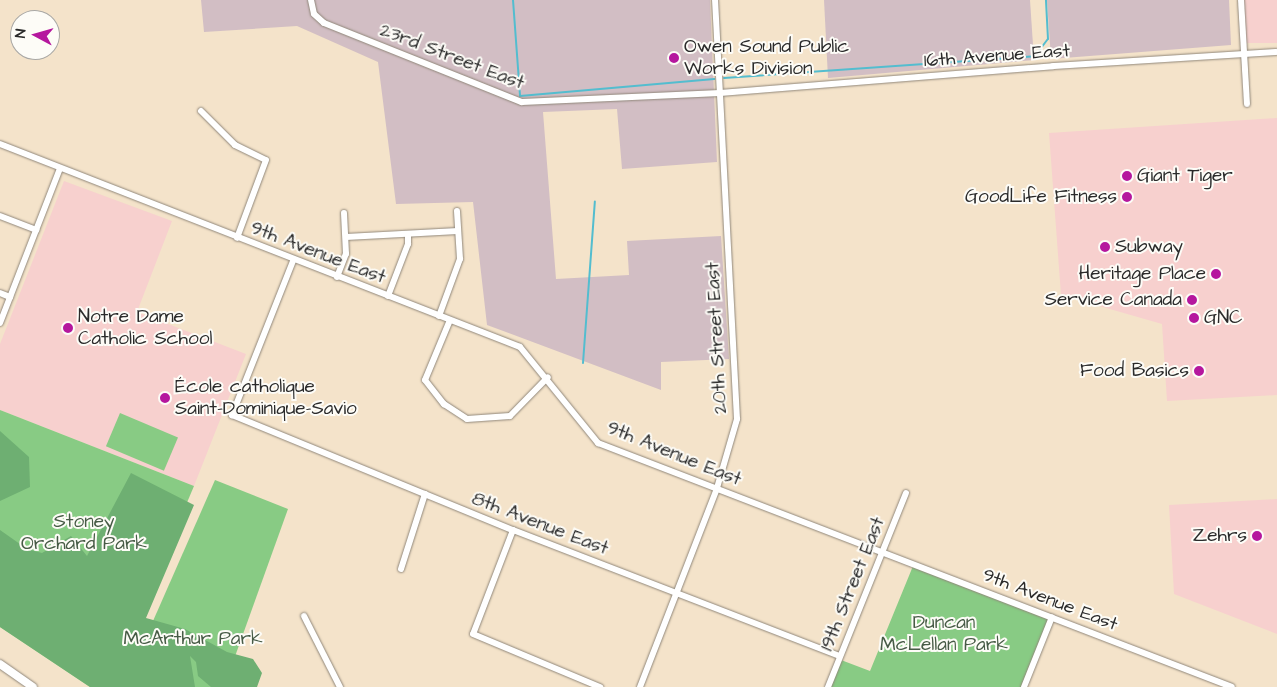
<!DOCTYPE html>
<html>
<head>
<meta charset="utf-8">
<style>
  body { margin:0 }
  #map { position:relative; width:1277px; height:687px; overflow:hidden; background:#f4e3ca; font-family:"Architects Daughter",sans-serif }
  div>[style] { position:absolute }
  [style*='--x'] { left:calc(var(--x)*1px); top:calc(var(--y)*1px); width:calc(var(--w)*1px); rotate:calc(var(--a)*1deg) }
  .built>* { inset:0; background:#f7d0ce; transform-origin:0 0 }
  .industrial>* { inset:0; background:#d2bec4 }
  .green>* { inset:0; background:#88cb84; transform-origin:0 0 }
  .forest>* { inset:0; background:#6eaf72 }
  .stream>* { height:2px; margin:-1px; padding:0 1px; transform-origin:1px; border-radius:1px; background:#53bdcf }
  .roads { filter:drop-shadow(0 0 1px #90877a) drop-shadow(0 0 1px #90877a) }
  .minor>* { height:6px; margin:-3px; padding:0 3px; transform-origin:3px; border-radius:3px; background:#fff }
  .major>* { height:8px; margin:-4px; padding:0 4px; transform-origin:4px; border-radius:4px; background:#fff }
  .dots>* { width:14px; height:14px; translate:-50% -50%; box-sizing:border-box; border:2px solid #fdfcf7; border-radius:50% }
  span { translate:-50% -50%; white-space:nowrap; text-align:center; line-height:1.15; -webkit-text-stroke:4px #fdfcf7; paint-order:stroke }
  .poi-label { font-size:19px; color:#2b2b2b }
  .left { translate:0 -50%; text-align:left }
  .right { translate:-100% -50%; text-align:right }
  .street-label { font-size:19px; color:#2b2b2b }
  .park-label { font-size:19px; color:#475b46 }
  .north { position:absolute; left:10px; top:10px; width:50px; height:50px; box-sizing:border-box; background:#fdfcf7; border:1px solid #a9a8a5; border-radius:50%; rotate:276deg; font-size:14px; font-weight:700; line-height:20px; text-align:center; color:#2b2b2b }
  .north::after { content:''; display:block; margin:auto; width:18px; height:22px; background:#b5179e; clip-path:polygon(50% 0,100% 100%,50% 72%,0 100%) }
</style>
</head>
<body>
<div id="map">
  <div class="built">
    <i style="left:1244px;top:0;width:33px;height:43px"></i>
    <i style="clip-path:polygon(1277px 118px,1277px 395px,1167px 401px,1162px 324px,1061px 295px,1049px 133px)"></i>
    <i style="clip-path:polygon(64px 181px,172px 221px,137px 312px,246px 354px,194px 486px,0 410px,0 344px)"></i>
    <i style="clip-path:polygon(1277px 499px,1277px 634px,1174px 594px,1169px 505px)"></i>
  </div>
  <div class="industrial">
    <i style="clip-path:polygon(201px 0,710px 0,717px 162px,622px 169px,617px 109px,543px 112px,556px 279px,629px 275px,627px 241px,721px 236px,729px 359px,661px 362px,661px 390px,487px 325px,473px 202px,396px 204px,378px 62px,297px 26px,204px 32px)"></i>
    <i style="clip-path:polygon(824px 0,1030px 0,1034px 60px,828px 78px)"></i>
    <i style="clip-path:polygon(1047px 0,1229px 0,1231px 45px,1051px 59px)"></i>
  </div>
  <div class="green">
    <i style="clip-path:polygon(0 410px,194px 486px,109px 687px,90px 687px,0 627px)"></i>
    <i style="left:120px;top:413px;width:63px;height:36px;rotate:23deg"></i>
    <i style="clip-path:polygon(215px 480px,288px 509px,224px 687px,124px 687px)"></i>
    <i style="clip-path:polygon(913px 566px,1049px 618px,1021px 687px,830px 687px,841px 660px,870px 671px)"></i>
  </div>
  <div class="forest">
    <i style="clip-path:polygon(0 431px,29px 457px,30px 487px,0 501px)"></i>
    <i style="clip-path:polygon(131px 473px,194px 505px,146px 618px,185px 629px,227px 652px,253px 659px,262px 673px,257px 687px,211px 687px,198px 676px,196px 662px,190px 656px,195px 687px,90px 687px,0 627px,0 530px,27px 549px,42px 553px,71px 536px,87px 556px)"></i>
  </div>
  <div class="stream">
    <i style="--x:513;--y:0;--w:96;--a:85.8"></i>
    <i style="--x:520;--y:96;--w:195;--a:-5"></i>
    <i style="--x:724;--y:78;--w:312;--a:-4"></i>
    <i style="--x:1035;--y:56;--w:21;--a:-53"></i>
    <i style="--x:1048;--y:39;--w:39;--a:-93"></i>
    <i style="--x:583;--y:363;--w:162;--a:-85.8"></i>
  </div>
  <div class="roads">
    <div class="minor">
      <i style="--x:311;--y:0;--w:14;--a:78"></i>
      <i style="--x:314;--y:14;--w:13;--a:42"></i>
      <i style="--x:324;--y:23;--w:213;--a:21.8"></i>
      <i style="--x:522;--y:102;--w:198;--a:-2.6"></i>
      <i style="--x:720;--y:93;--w:334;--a:-4.6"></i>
      <i style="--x:1053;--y:66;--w:224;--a:-3.6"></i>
      <i style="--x:1241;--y:0;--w:104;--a:86.7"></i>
      <i style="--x:201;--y:111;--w:48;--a:45"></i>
      <i style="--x:235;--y:145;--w:34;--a:26"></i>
      <i style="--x:266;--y:160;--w:83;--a:110.4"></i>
      <i style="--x:0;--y:144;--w:558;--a:21.32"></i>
      <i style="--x:520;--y:347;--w:124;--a:50.9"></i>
      <i style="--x:598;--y:443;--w:679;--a:21.05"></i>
      <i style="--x:0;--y:216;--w:39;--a:21"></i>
      <i style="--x:346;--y:237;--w:112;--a:-3.1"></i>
      <i style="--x:293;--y:261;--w:166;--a:111.6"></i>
      <i style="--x:232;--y:415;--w:304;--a:22.3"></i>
      <i style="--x:513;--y:530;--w:350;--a:21.1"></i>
      <i style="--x:337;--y:277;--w:25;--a:-69"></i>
      <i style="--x:346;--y:254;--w:41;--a:-92.8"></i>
      <i style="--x:0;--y:293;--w:11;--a:22"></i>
      <i style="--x:388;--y:296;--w:56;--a:-69"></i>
      <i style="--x:408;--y:244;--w:10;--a:-90"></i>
      <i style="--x:439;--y:316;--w:61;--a:-69.8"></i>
      <i style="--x:460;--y:259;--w:48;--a:-93.6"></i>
      <i style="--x:450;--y:320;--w:65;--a:112.6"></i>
      <i style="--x:425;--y:380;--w:31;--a:52"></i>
      <i style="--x:444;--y:404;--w:27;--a:33"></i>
      <i style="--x:467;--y:419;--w:43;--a:-4"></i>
      <i style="--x:510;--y:416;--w:54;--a:-45.7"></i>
      <i style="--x:0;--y:323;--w:166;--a:-68.8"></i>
      <i style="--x:513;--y:530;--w:111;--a:111"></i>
      <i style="--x:473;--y:634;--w:138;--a:22.7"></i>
      <i style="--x:401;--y:569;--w:79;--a:-72.3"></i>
      <i style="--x:304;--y:616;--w:80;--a:63.1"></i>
      <i style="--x:640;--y:687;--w:213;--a:-68.8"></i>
      <i style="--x:717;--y:488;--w:72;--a:-73.8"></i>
      <i style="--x:737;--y:419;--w:420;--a:-93"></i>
      <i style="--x:828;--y:687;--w:209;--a:-68.1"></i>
      <i style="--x:1024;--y:687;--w:75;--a:-68.2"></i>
    </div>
    <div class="major">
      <i style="--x:0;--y:664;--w:40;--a:34.9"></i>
    </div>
  </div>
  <div class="dots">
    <i style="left:674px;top:58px;background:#b5179e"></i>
    <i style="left:1127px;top:176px;background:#b5179e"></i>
    <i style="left:1127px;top:197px;background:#b5179e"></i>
    <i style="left:1105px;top:247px;background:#b5179e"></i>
    <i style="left:1216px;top:274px;background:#b5179e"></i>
    <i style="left:1192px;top:300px;background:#b5179e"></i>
    <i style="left:1194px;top:318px;background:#b5179e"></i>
    <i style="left:68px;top:328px;background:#b5179e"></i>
    <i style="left:1199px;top:371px;background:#b5179e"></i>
    <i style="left:165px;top:398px;background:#b5179e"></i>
    <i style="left:1257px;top:536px;background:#b5179e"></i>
  </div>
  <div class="poi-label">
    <span class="left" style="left:684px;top:58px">Owen Sound Public<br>Works Division</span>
    <span class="left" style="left:1137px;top:176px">Giant Tiger</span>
    <span class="right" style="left:1117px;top:197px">GoodLife Fitness</span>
    <span class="left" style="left:1115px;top:247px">Subway</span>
    <span class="right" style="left:1206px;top:274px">Heritage Place</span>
    <span class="right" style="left:1182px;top:300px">Service Canada</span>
    <span class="left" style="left:78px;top:328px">Notre Dame<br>Catholic School</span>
    <span class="left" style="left:1204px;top:318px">GNC</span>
    <span class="right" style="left:1189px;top:371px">Food Basics</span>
    <span class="left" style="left:175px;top:398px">École catholique<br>Saint-Dominique-Savio</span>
    <span class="right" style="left:1247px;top:536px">Zehrs</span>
  </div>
  <div class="street-label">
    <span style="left:997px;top:56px;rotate:-4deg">16th Avenue East</span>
    <span style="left:452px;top:57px;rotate:21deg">23rd Street East</span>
    <span style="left:318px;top:253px;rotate:21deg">9th Avenue East</span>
    <span style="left:717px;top:338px;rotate:-93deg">20th Street East</span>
    <span style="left:674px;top:454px;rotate:22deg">9th Avenue East</span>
    <span style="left:540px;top:524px;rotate:21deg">8th Avenue East</span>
    <span style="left:853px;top:584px;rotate:-68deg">19th Street East</span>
    <span style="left:1050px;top:600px;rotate:21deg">9th Avenue East</span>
  </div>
  <div class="park-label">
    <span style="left:84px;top:533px">Stoney<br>Orchard Park</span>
    <span style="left:944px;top:634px">Duncan<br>McLellan Park</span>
    <span style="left:193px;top:639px">McArthur Park</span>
  </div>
  <div class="north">N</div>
</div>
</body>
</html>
